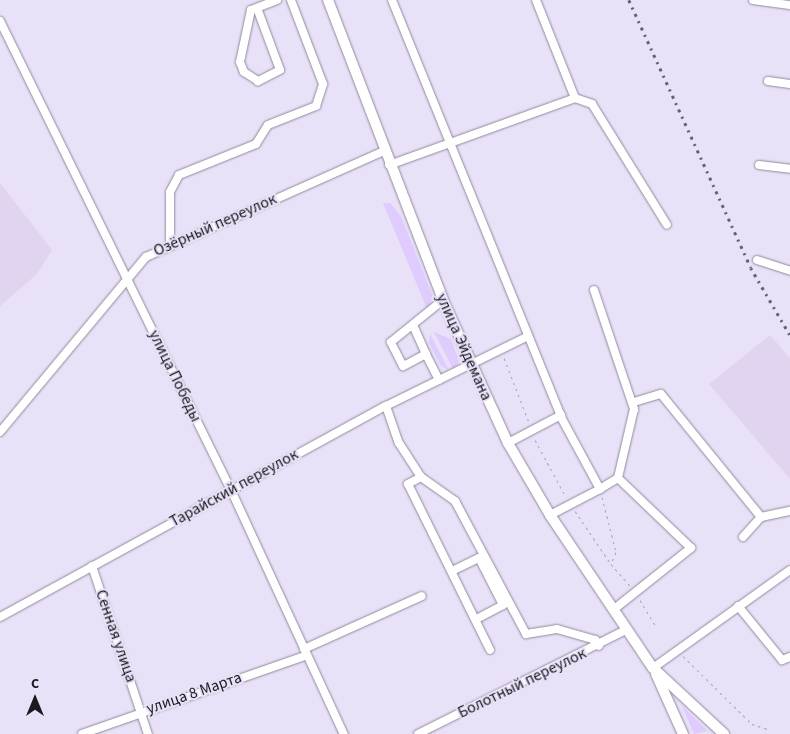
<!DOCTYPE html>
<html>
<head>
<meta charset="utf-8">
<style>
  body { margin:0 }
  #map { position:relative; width:790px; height:734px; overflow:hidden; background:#e9e1f7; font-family:"Source Sans 3",sans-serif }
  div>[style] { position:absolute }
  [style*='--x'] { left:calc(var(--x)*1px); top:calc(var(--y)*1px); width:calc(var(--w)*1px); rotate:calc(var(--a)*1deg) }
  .built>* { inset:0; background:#e0d4f1 }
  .green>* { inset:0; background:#dfcbfe }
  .path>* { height:1px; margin-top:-0.5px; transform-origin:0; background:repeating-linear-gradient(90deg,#a9a2b3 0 2.5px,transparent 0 6.5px) }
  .roads { filter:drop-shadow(0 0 1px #91899d) drop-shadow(0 0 1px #91899d) }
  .minor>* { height:8px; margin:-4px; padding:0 4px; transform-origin:4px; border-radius:4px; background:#fff }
  .major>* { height:10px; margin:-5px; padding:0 5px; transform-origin:5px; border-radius:5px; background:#fff }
  .rail>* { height:2.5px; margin-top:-1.25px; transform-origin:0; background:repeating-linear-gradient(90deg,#65606d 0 2.5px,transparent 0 7.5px) }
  span { translate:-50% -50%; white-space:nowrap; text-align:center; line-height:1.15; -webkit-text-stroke:4px #e9e1f7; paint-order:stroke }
  .street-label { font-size:16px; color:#1c1920 }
  .north { position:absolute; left:10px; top:674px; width:50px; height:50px; -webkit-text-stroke:4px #e9e1f7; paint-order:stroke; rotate:0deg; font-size:14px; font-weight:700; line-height:20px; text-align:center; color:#1c1920 }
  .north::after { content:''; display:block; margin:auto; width:18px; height:22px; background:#1c1920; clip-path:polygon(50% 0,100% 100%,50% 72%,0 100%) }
</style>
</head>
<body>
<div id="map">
  <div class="built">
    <i style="clip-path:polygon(0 183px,52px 250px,37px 274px,0 306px)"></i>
    <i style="clip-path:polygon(770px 335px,790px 358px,790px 479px,709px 384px)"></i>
  </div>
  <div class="green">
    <i style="clip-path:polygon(383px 203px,390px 203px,401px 216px,433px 297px,427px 309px)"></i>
    <i style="clip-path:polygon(434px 332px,451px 339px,459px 361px,456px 367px,453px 369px)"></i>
    <i style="clip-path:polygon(430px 334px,449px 370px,441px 366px,429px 343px)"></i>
    <i style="clip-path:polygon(682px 706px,708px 731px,694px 734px)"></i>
  </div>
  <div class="path">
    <i style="--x:504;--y:358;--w:69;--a:68.7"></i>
    <i style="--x:535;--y:440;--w:65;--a:61.5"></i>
    <i style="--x:602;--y:497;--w:57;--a:75.7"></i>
    <i style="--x:616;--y:552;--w:13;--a:113"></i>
    <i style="--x:611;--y:564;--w:29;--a:49"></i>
    <i style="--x:575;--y:511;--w:64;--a:55.8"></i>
    <i style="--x:640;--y:600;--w:31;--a:59"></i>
    <i style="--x:683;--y:656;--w:97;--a:44.6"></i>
    <i style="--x:752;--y:724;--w:20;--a:18"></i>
  </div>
  <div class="roads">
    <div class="minor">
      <i style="--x:392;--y:0;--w:452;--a:67.9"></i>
      <i style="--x:562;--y:419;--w:80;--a:61.5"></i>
      <i style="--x:600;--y:489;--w:56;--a:152.5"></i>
      <i style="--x:753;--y:0;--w:37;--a:8"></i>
      <i style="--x:257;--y:8;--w:66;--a:69.6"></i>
      <i style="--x:280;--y:70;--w:25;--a:153"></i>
      <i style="--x:258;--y:81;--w:17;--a:-147"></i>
      <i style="--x:244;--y:72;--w:11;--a:-112"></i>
      <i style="--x:240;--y:62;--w:53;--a:-78.1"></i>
      <i style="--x:251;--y:10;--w:28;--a:-21"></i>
      <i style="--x:0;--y:21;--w:523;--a:63.78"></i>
      <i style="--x:231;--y:490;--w:269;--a:65.2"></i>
      <i style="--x:768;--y:81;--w:22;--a:8"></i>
      <i style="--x:575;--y:98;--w:18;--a:19"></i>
      <i style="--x:592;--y:104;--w:142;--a:58.2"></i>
      <i style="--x:389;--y:165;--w:198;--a:-19.8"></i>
      <i style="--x:575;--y:98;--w:105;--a:-111.7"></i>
      <i style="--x:759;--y:165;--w:31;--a:7"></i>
      <i style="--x:170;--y:246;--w:54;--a:-90"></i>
      <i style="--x:170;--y:192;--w:19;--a:-62"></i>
      <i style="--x:179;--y:175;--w:83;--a:-21.9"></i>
      <i style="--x:256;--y:144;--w:22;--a:-58"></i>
      <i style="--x:268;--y:125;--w:52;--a:-21.6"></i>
      <i style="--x:316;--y:106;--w:23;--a:-72"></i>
      <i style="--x:323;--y:84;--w:90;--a:-110.9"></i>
      <i style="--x:757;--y:260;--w:35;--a:18"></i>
      <i style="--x:594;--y:290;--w:126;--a:71.4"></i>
      <i style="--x:634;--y:409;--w:71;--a:103.1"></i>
      <i style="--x:618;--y:478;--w:21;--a:149"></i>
      <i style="--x:413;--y:325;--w:32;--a:66"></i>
      <i style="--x:439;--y:380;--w:29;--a:-117"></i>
      <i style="--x:426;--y:354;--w:26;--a:152"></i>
      <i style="--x:403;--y:366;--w:27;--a:-117"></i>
      <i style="--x:391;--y:342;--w:67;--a:-38.9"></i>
      <i style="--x:634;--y:402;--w:28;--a:-17"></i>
      <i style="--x:661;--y:394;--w:159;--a:50.9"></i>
      <i style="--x:386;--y:406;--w:39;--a:71"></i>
      <i style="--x:399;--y:443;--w:40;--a:57.1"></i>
      <i style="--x:421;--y:477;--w:42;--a:35.2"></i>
      <i style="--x:455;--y:501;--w:151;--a:61.9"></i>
      <i style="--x:526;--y:634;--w:31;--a:-9"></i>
      <i style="--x:557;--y:629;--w:40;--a:16"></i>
      <i style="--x:595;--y:640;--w:7;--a:56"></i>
      <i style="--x:0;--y:432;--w:228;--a:-50.2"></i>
      <i style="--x:146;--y:257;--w:261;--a:-24"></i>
      <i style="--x:508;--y:443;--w:60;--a:-27.8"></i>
      <i style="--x:421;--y:477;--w:15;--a:152"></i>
      <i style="--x:408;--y:484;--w:185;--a:63.7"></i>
      <i style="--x:743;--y:537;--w:27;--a:-48"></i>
      <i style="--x:761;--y:517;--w:30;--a:-12"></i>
      <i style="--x:92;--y:566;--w:177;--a:71.6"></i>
      <i style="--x:452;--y:571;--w:30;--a:-26"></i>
      <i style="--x:479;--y:558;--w:53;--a:62.9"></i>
      <i style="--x:503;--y:605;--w:30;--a:152"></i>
      <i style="--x:738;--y:606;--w:70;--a:50.8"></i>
      <i style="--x:782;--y:660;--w:9;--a:-21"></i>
      <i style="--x:613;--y:610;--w:100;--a:-38.5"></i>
      <i style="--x:691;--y:548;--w:101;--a:-136.2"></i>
      <i style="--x:0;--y:617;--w:440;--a:-28.7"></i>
      <i style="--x:386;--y:406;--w:158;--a:-26.2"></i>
      <i style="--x:304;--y:649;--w:129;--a:-24.2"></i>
      <i style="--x:653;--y:668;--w:168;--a:-35.6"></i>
      <i style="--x:82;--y:734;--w:238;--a:-19.3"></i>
      <i style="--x:418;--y:734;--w:233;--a:-26.6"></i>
    </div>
    <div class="major">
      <i style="--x:328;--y:0;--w:321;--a:69"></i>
      <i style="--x:443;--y:300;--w:157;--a:65.6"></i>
      <i style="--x:508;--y:443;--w:83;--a:59.7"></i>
      <i style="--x:550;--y:515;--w:184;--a:56.1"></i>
      <i style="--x:653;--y:668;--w:97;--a:42.9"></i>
      <i style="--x:656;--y:674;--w:66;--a:65.8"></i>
    </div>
  </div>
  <div class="rail">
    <i style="--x:629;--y:0;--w:294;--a:65.5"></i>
    <i style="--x:751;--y:268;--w:78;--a:59.8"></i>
  </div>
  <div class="street-label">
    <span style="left:215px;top:225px;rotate:-24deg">Озёрный переулок</span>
    <span style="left:464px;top:347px;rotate:66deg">улица Эйдемана</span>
    <span style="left:175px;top:376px;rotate:64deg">улица Победы</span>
    <span style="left:234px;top:488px;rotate:-29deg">Тарайский переулок</span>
    <span style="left:116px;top:636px;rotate:71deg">Сенная улица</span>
    <span style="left:522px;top:683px;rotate:-26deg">Болотный переулок</span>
    <span style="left:194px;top:693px;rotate:-19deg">улица 8 Марта</span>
  </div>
  <div class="north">С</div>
</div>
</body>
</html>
